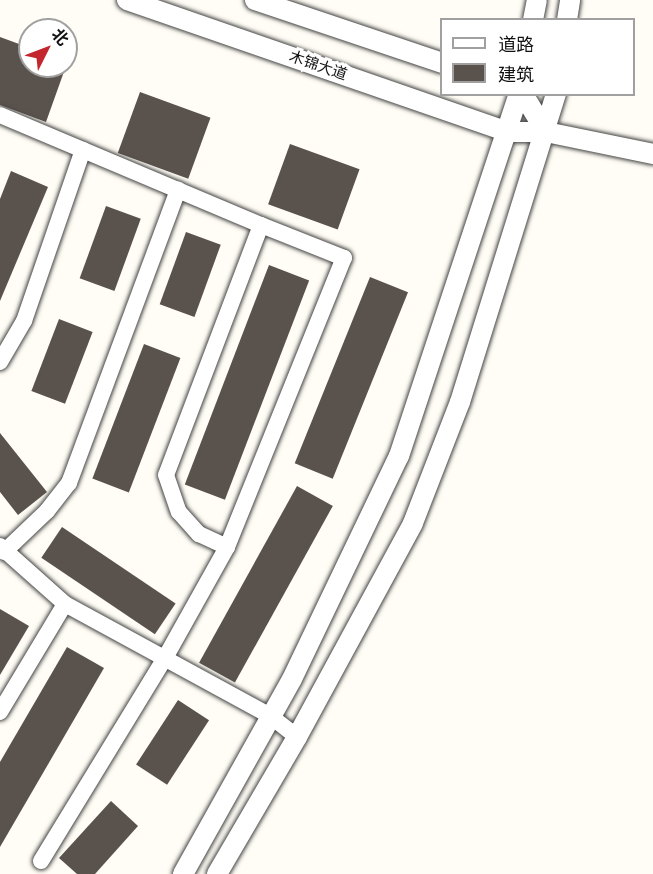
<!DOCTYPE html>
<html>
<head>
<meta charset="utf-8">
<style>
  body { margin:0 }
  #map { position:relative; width:653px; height:874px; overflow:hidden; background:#fffdf5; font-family:Bitter,"Noto Sans SC",serif }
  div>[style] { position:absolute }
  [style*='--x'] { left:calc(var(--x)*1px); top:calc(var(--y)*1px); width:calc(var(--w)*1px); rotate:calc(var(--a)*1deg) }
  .building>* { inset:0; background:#5a524d; transform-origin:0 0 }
  .roads { filter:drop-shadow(0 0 2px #444) drop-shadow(0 0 2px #444) }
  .minor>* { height:16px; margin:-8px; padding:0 8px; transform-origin:8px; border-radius:8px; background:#fff }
  .tertiary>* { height:20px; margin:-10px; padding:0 10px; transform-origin:10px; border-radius:10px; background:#fff }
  span { translate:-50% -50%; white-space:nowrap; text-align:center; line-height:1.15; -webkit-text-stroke:6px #fff; paint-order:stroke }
  .street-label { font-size:15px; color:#111 }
  .legend { position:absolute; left:440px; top:18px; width:195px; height:78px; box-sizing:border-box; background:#fff; border:2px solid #a0a0a0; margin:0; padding:8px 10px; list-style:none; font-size:18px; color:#111 }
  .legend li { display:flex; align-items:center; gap:12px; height:30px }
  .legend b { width:30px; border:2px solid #a0a0a0 }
  .north { position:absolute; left:18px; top:18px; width:60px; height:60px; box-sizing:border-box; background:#fff; border:2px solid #a0a0a0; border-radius:50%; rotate:48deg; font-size:16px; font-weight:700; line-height:24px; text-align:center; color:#111 }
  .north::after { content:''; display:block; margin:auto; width:21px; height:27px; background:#c4262e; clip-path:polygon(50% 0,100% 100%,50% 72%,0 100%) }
</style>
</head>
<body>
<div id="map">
  <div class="building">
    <i style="clip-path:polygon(0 37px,30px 48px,30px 66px,66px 66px,46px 122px,0 105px)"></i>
    <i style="left:140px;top:92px;width:75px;height:65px;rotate:20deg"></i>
    <i style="left:290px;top:144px;width:74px;height:64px;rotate:20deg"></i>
    <i style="clip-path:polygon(11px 171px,48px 187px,0 301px,0 199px)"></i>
    <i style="left:106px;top:206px;width:37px;height:77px;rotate:20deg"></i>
    <i style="left:186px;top:232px;width:37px;height:77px;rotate:20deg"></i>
    <i style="left:269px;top:265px;width:43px;height:235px;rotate:21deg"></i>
    <i style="left:370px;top:277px;width:41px;height:201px;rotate:22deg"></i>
    <i style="left:59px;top:319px;width:36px;height:77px;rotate:21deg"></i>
    <i style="left:144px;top:344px;width:39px;height:144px;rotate:21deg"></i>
    <i style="clip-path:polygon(0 433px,47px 492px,18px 515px,0 492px)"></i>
    <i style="left:297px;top:486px;width:41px;height:202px;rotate:29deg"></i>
    <i style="left:62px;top:527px;width:137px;height:37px;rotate:34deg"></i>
    <i style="clip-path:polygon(0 609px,29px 626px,0 675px)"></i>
    <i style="clip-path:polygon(67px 647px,104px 668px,0 847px,0 762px)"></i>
    <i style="left:178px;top:700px;width:37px;height:77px;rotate:33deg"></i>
    <i style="clip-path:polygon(111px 801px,138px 826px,95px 874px,77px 874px,59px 858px)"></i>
  </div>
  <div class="roads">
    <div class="minor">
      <i style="--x:0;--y:115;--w:283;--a:22.9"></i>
      <i style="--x:261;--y:225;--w:267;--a:110.8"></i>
      <i style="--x:166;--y:475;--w:39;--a:71"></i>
      <i style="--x:179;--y:512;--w:30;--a:48"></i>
      <i style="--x:199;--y:534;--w:31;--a:25"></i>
      <i style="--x:0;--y:362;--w:48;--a:-59.7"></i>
      <i style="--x:24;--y:321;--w:181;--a:-71"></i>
      <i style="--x:0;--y:546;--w:87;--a:41.7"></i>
      <i style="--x:65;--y:604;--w:232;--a:28.6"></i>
      <i style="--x:269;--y:715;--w:36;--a:38"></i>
      <i style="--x:4;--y:552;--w:59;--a:-43.6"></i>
      <i style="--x:47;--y:511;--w:36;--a:-52"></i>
      <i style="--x:69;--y:483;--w:313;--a:-69.6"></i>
      <i style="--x:0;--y:712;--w:126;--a:-59"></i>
      <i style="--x:41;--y:861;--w:238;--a:-58.6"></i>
      <i style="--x:165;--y:658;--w:127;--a:-60.8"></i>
      <i style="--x:227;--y:547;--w:312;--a:-68"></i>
      <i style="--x:344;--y:258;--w:89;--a:-158.3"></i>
    </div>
    <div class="tertiary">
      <i style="--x:127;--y:0;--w:403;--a:19.1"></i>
      <i style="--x:508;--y:132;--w:38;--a:0"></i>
      <i style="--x:546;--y:132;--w:109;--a:11.6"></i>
      <i style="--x:255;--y:0;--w:197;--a:18.6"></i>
      <i style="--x:533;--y:20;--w:20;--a:-79"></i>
      <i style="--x:567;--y:20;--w:20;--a:-81"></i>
      <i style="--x:523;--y:94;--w:44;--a:58.8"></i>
      <i style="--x:183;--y:874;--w:223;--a:-60.8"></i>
      <i style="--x:292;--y:679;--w:247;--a:-64.4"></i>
      <i style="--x:399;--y:456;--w:381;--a:-71.7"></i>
      <i style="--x:217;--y:874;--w:159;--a:-59.7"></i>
      <i style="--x:297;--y:737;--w:243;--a:-61.5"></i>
      <i style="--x:413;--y:523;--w:130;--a:-68.8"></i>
      <i style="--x:460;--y:402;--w:323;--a:-72.7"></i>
    </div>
  </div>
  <div class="street-label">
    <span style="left:318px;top:66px;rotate:19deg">木锦大道</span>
  </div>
  <ul class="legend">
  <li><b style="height:8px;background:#fff"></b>道路</li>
  <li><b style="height:16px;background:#5a524d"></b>建筑</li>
  </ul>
  <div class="north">北</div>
</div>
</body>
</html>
